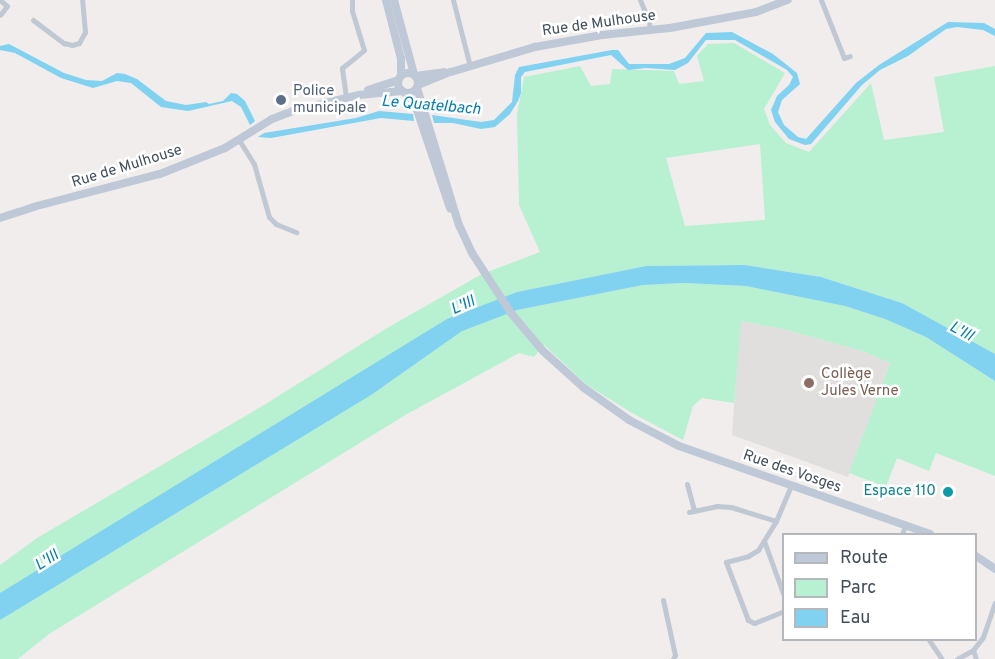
<!DOCTYPE html>
<html>
<head>
<meta charset="utf-8">
<style>
  body { margin:0 }
  #map { position:relative; width:995px; height:659px; overflow:hidden; background:#f0edec; font-family:Overpass,sans-serif }
  div>[style] { position:absolute }
  [style*='--x'] { left:calc(var(--x)*1px); top:calc(var(--y)*1px); width:calc(var(--w)*1px); rotate:calc(var(--a)*1deg) }
  .education>* { inset:0; background:#e1dede }
  .green>* { inset:0; background:#b7f1d2 }
  .water>* { inset:0; background:#81d1f1 }
  .minor>* { height:5px; margin:-2.5px; padding:0 2.5px; transform-origin:2.5px; border-radius:2.5px; background:#bfc8d3 }
  .secondary>* { height:8px; margin:-4px; padding:0 4px; transform-origin:4px; border-radius:4px; background:#bec8d7 }
  .secondary>.ring { margin:-4px; padding:0; box-sizing:content-box; background:none; border:8px solid #bec8d7; border-radius:50% }
  .dots>* { width:16px; height:16px; translate:-50% -50%; box-sizing:border-box; border:3px solid #fff; border-radius:50% }
  span { translate:-50% -50%; white-space:nowrap; text-align:center; line-height:1.15; -webkit-text-stroke:5px #fff; paint-order:stroke }
  .street-label { font-size:15px; color:#444e5b }
  .service-label { font-size:15px; color:#4e5e75 }
  .left { translate:0 -50%; text-align:left }
  .education-label { font-size:15px; color:#785e54 }
  .culture-label { font-size:15px; color:#0d838f }
  .right { translate:-100% -50%; text-align:right }
  .water-label { font-size:16px; color:#037eaf; font-style:italic }
  .legend { position:absolute; left:782px; top:533px; width:195px; height:108px; box-sizing:border-box; background:#fff; border:2px solid #b4b8bd; margin:0; padding:8px 10px; list-style:none; font-size:18px; color:#444e5b }
  .legend li { display:flex; align-items:center; gap:12px; height:30px }
  .legend b { width:30px; border:2px solid #b4b8bd }
</style>
</head>
<body>
<div id="map">
  <div class="education">
    <i style="clip-path:polygon(740px 321px,783px 329px,862px 351px,890px 363px,848px 477px,732px 435px)"></i>
  </div>
  <div class="green">
    <i style="clip-path:polygon(evenodd,734px 43px,785px 73px,764px 109px,770px 125px,786px 143px,809px 152px,871px 83px,884px 140px,944px 132px,934px 77px,995px 66px,995px 354px,902px 303px,821px 277px,745px 265px,646px 266px,517px 292px,498px 300px,507px 314px,517px 310px,643px 285px,684px 283px,746px 286px,845px 306px,885px 319px,926px 337px,995px 381px,995px 476px,936px 453px,929px 471px,897px 458px,886px 487px,849px 473px,890px 363px,862px 351px,783px 329px,741px 321px,734px 403px,702px 398px,693px 406px,683px 440px,632px 413px,587px 385px,544px 345px,534px 357px,519px 353px,407px 414px,49px 634px,18px 659px,0 659px,0 565px,37px 538px,264px 405px,387px 328px,482px 274px,540px 252px,519px 205px,517px 115px,524px 77px,580px 66px,591px 86px,610px 84px,612px 69px,674px 71px,679px 84px,704px 81px,697px 56px,708px 44px,734px 43px,760px 144px,765px 220px,685px 226px,666px 158px,760px 144px)"></i>
  </div>
  <div class="water">
    <i style="clip-path:polygon(948px 22px,984px 23px,995px 29px,995px 36px,983px 30px,957px 27px,946px 29px,908px 56px,880px 70px,862px 85px,811px 144px,805px 145px,789px 139px,775px 122px,771px 110px,777px 96px,789px 85px,793px 77px,787px 70px,735px 40px,706px 40px,688px 63px,675px 70px,646px 68px,628px 70px,611px 55px,525px 72px,521px 77px,521px 93px,518px 101px,510px 114px,495px 127px,481px 129px,453px 123px,434px 123px,432px 115px,481px 122px,494px 120px,512px 102px,515px 75px,519px 67px,612px 50px,618px 50px,629px 64px,669px 64px,685px 58px,706px 33px,732px 32px,773px 54px,797px 73px,800px 84px,782px 100px,778px 112px,784px 125px,798px 137px,806px 139px,856px 83px,879px 65px)"></i>
    <i style="clip-path:polygon(9px 44px,64px 73px,86px 80px,102px 81px,117px 73px,125px 74px,137px 79px,166px 101px,186px 105px,206px 102px,209px 104px,223px 101px,231px 93px,237px 94px,245px 101px,255px 121px,250px 125px,241px 107px,232px 101px,188px 111px,161px 107px,131px 83px,117px 81px,93px 88px,61px 78px,15px 53px,0 50px,0 46px)"></i>
    <i style="clip-path:polygon(379px 111px,413px 114px,414px 121px,381px 118px,271px 138px,258px 137px,264px 133px,356px 118px)"></i>
    <i style="clip-path:polygon(745px 265px,821px 277px,902px 303px,995px 354px,995px 381px,926px 337px,885px 319px,845px 306px,746px 286px,684px 283px,643px 285px,517px 310px,462px 331px,371px 395px,0 620px,0 593px,447px 319px,517px 292px,646px 266px)"></i>
  </div>
  <div class="minor">
    <i style="--x:0;--y:0;--w:9;--a:41"></i>
    <i style="--x:7;--y:6;--w:11;--a:128"></i>
    <i style="--x:453;--y:0;--w:68;--a:75.6"></i>
    <i style="--x:640;--y:0;--w:23;--a:67"></i>
    <i style="--x:649;--y:21;--w:10;--a:84"></i>
    <i style="--x:821;--y:0;--w:62;--a:68.4"></i>
    <i style="--x:844;--y:58;--w:6;--a:-18"></i>
    <i style="--x:33;--y:20;--w:39;--a:37"></i>
    <i style="--x:64;--y:43;--w:8;--a:14"></i>
    <i style="--x:72;--y:45;--w:7;--a:-16"></i>
    <i style="--x:79;--y:43;--w:13;--a:-61"></i>
    <i style="--x:85;--y:32;--w:32;--a:-95"></i>
    <i style="--x:346;--y:97;--w:29;--a:-98"></i>
    <i style="--x:342;--y:68;--w:28;--a:-39"></i>
    <i style="--x:364;--y:50;--w:41;--a:-107.1"></i>
    <i style="--x:352;--y:11;--w:11;--a:-90"></i>
    <i style="--x:239;--y:140;--w:28;--a:58"></i>
    <i style="--x:254;--y:164;--w:55;--a:74.2"></i>
    <i style="--x:269;--y:217;--w:10;--a:45"></i>
    <i style="--x:276;--y:224;--w:22;--a:22"></i>
    <i style="--x:687;--y:484;--w:28;--a:75"></i>
    <i style="--x:689;--y:512;--w:29;--a:-12"></i>
    <i style="--x:717;--y:506;--w:14;--a:4"></i>
    <i style="--x:731;--y:507;--w:47;--a:17.3"></i>
    <i style="--x:902;--y:534;--w:9;--a:-69"></i>
    <i style="--x:764;--y:541;--w:59;--a:70"></i>
    <i style="--x:663;--y:600;--w:56;--a:77.7"></i>
    <i style="--x:675;--y:655;--w:4;--a:117"></i>
    <i style="--x:784;--y:611;--w:32;--a:158"></i>
    <i style="--x:754;--y:623;--w:7;--a:-153"></i>
    <i style="--x:748;--y:620;--w:62;--a:-110.8"></i>
    <i style="--x:726;--y:562;--w:23;--a:-15"></i>
    <i style="--x:748;--y:556;--w:12;--a:-31"></i>
    <i style="--x:758;--y:550;--w:34;--a:-58"></i>
    <i style="--x:776;--y:521;--w:38;--a:-67"></i>
    <i style="--x:929;--y:640;--w:23;--a:56"></i>
    <i style="--x:957;--y:659;--w:18;--a:-29"></i>
    <i style="--x:976;--y:659;--w:9;--a:-108"></i>
    <i style="--x:973;--y:650;--w:16;--a:-52"></i>
    <i style="--x:983;--y:637;--w:36;--a:-71"></i>
  </div>
  <div class="secondary">
    <i style="--x:386;--y:0;--w:61;--a:75.7"></i>
    <i style="--x:401;--y:59;--w:16;--a:90"></i>
    <i style="--x:394;--y:0;--w:77;--a:74.9"></i>
    <i class="ring" style="left:398px;top:73px;width:12px;height:12px"></i>
    <i style="--x:416;--y:76;--w:28;--a:-8"></i>
    <i style="--x:418;--y:85;--w:35;--a:-22"></i>
    <i style="--x:451;--y:72;--w:88;--a:-16.6"></i>
    <i style="--x:535;--y:47;--w:68;--a:-10.2"></i>
    <i style="--x:602;--y:35;--w:68;--a:-5.9"></i>
    <i style="--x:670;--y:28;--w:87;--a:-10.5"></i>
    <i style="--x:756;--y:12;--w:34;--a:-21"></i>
    <i style="--x:417;--y:88;--w:143;--a:73"></i>
    <i style="--x:459;--y:225;--w:31;--a:65"></i>
    <i style="--x:472;--y:253;--w:72;--a:57"></i>
    <i style="--x:511;--y:313;--w:50;--a:49.9"></i>
    <i style="--x:543;--y:351;--w:55;--a:42.1"></i>
    <i style="--x:584;--y:388;--w:55;--a:35.4"></i>
    <i style="--x:629;--y:420;--w:56;--a:27.5"></i>
    <i style="--x:679;--y:446;--w:266;--a:19.3"></i>
    <i style="--x:368;--y:90;--w:32;--a:-18"></i>
    <i style="--x:405;--y:93;--w:18;--a:52"></i>
    <i style="--x:416;--y:107;--w:107;--a:71.4"></i>
    <i style="--x:0;--y:218;--w:35;--a:-18"></i>
    <i style="--x:33;--y:207;--w:131;--a:-14.6"></i>
    <i style="--x:160;--y:174;--w:70;--a:-21.8"></i>
    <i style="--x:225;--y:148;--w:55;--a:-31.7"></i>
    <i style="--x:272;--y:119;--w:26;--a:-21"></i>
    <i style="--x:296;--y:110;--w:65;--a:-13.4"></i>
    <i style="--x:359;--y:95;--w:43;--a:-5.3"></i>
    <i style="--x:976;--y:556;--w:23;--a:34"></i>
  </div>
  <div class="dots">
    <i style="left:281px;top:100px;background:#5c6f8a"></i>
    <i style="left:809px;top:383px;background:#8d6e63"></i>
    <i style="left:948px;top:492px;background:#0f9aa8"></i>
  </div>
  <div class="street-label">
    <span style="left:599px;top:24px;rotate:-8deg">Rue de Mulhouse</span>
    <span style="left:127px;top:167px;rotate:-17deg">Rue de Mulhouse</span>
    <span style="left:792px;top:472px;rotate:19deg">Rue des Vosges</span>
  </div>
  <div class="service-label">
    <span class="left" style="left:293px;top:100px">Police<br>municipale</span>
  </div>
  <div class="education-label">
    <span class="left" style="left:821px;top:383px">Collège<br>Jules Verne</span>
  </div>
  <div class="culture-label">
    <span class="right" style="left:936px;top:492px">Espace 110</span>
  </div>
  <div class="water-label">
    <span style="left:431px;top:106px;rotate:5deg">Le Quatelbach</span>
    <span style="left:463px;top:306px;rotate:-24deg">L'Ill</span>
    <span style="left:961px;top:332px;rotate:29deg">L'Ill</span>
    <span style="left:47px;top:561px;rotate:-32deg">L'Ill</span>
  </div>
  <ul class="legend">
  <li><b style="height:8px;background:#bec8d7"></b>Route</li>
  <li><b style="height:16px;background:#b7f1d2"></b>Parc</li>
  <li><b style="height:16px;background:#81d1f1"></b>Eau</li>
  </ul>
</div>
</body>
</html>
